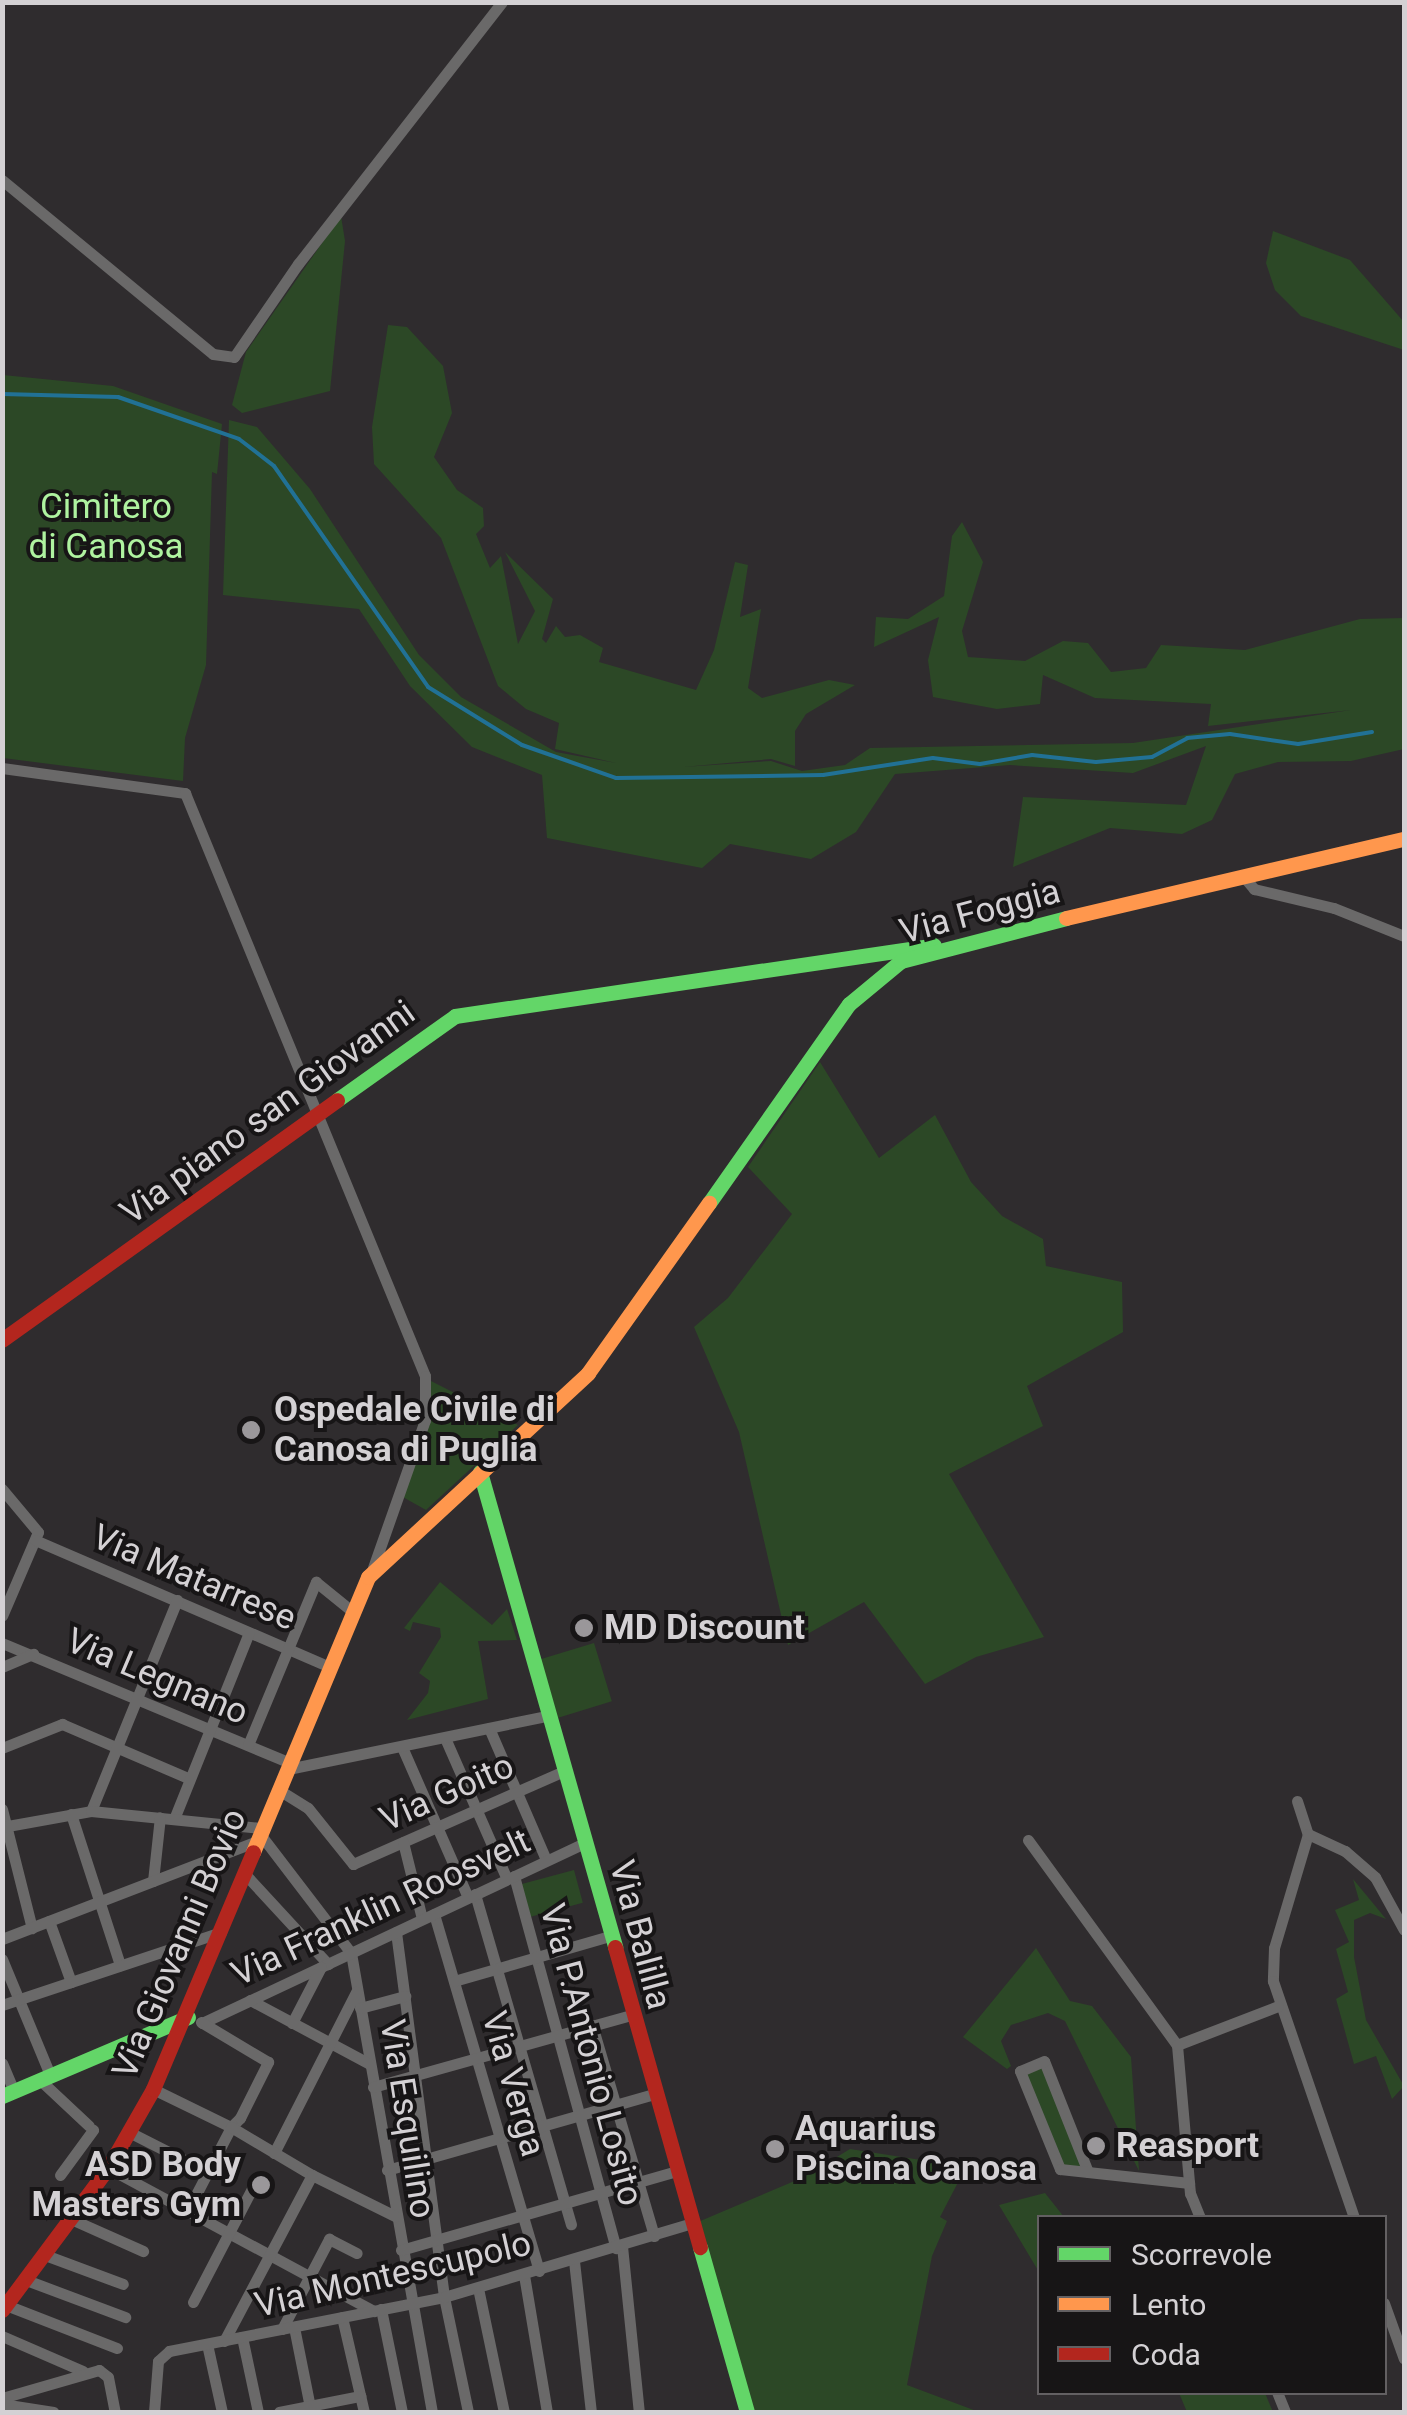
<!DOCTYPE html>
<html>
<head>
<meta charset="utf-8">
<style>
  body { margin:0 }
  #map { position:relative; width:1407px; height:2415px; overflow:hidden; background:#2f2c2e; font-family:Roboto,sans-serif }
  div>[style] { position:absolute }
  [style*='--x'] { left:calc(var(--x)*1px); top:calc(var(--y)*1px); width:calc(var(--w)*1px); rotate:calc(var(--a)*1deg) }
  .green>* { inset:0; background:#2c4826; transform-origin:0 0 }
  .stream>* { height:4px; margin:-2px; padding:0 2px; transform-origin:2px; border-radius:2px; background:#217195 }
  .street>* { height:11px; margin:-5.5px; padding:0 5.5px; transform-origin:5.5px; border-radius:5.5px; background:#6a6969 }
  .fast>* { height:15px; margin:-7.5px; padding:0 7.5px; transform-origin:7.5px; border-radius:7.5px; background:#63d668 }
  .slow>* { height:15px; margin:-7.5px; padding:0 7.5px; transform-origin:7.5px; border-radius:7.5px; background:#ff974d }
  .jam>* { height:15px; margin:-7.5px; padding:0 7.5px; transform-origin:7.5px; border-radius:7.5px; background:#b3261e }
  .dots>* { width:28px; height:28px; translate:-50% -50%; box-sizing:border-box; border:5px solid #171516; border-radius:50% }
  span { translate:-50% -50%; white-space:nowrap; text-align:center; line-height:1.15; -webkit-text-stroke:8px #171516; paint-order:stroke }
  .park-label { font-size:35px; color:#aff3a0 }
  .street-label { font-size:35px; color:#d4d1d4 }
  .poi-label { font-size:35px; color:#d4d1d4; font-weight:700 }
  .left { translate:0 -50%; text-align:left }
  .right { translate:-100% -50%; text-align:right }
  .frame { position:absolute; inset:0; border:5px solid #d4d1d4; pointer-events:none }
  .legend { position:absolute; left:1037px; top:2215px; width:350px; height:180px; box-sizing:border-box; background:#171516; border:2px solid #636062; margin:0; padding:12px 18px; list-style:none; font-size:30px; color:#d4d1d4 }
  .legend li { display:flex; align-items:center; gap:20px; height:50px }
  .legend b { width:50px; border:2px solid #636062 }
</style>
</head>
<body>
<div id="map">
  <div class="green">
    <i style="clip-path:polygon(341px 216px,345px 241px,330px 391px,242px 413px,232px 405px,246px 352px)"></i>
    <i style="clip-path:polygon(1273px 231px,1350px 260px,1404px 322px,1404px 350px,1301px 316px,1275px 290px,1266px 263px)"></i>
    <i style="clip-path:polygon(388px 325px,407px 327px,443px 366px,452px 413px,434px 457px,457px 490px,483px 508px,484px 526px,476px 534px,490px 568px,501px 556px,518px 644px,535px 611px,505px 552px,553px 599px,542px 639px,546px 643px,556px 626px,565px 637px,580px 635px,603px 648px,599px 662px,696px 690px,714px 650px,735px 562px,748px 565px,740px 617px,761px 609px,748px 688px,762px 698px,829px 680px,855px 685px,806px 714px,795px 731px,795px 766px,771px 759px,683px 767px,771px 761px,802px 771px,845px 765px,870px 748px,1133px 743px,1351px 710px,1208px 726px,1211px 704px,1095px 698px,1043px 675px,1040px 704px,997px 709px,933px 697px,928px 660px,939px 617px,874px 647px,876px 617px,908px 619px,944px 596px,952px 536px,962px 522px,983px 562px,962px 631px,968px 657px,1025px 661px,1063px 641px,1088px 643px,1111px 672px,1146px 668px,1161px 645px,1245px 650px,1360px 619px,1404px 618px,1404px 749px,1351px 761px,1278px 762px,1235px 774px,1212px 820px,1182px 834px,1110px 828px,1013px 867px,1023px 797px,1186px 805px,1206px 746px,1133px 773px,1010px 765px,895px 774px,856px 832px,811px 859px,730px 844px,702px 868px,547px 838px,542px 775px,472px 747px,410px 686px,359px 609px,223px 595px,229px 420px,257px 427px,310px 489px,419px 655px,461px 697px,556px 752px,616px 763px,555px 749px,559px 723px,526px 709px,498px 686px,441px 538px,374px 464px,372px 427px)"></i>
    <i style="clip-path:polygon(3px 375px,113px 386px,222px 424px,217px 474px,212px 472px,206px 665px,185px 738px,183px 781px,3px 758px)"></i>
    <i style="clip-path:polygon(820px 1062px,879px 1158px,935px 1115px,971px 1182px,1002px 1216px,1043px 1239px,1046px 1266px,1122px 1282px,1123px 1332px,1027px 1386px,1043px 1426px,949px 1474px,1044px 1637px,976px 1657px,925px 1684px,864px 1602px,788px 1645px,739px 1432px,694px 1327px,728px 1298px,792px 1214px,748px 1167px)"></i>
    <i style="clip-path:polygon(429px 1380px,518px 1425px,426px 1510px,401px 1496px)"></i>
    <i style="clip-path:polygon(440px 1582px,492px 1625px,507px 1609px,517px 1640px,478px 1641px,488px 1699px,407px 1720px,428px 1693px,430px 1681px,419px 1673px,441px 1637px,440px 1628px,413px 1622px,410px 1631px,404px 1628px)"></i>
    <i style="left:594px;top:1643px;width:61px;height:56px;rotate:73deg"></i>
    <i style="left:574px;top:1870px;width:34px;height:54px;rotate:75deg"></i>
    <i style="clip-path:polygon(1353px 1879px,1386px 1919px,1370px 1913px,1354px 1920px,1354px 1957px,1366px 2020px,1404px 2086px,1392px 2099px,1376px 2056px,1354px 2064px,1336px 1999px,1348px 1992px,1336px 1949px,1349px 1942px,1335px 1910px,1359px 1900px)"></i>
    <i style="clip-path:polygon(1036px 1948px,1070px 2001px,1092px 2006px,1131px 2057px,1139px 2171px,1065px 2021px,1048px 2013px,1011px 2025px,1001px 2041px,1011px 2066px,1007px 2069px,963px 2037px)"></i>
    <i style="left:1042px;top:2068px;width:105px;height:17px;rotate:68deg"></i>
    <i style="clip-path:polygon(850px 2149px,966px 2167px,940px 2217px,947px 2221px,932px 2256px,907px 2385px,979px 2412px,753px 2412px,698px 2222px,804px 2177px)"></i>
    <i style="clip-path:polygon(1045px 2193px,1064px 2217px,1040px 2218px,1039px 2272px,999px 2205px)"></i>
    <i style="clip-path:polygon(1179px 2393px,1265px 2393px,1273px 2412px,1187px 2412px)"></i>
  </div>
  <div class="stream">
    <i style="--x:2;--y:394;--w:116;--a:1.5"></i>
    <i style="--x:118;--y:397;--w:128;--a:19.1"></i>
    <i style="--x:239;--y:439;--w:44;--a:37.6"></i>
    <i style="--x:274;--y:466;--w:269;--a:55.1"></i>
    <i style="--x:428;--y:687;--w:110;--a:31.7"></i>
    <i style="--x:522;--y:745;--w:100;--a:19.3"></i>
    <i style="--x:616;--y:778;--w:207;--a:-0.8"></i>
    <i style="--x:823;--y:775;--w:111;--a:-8.8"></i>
    <i style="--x:933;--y:758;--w:47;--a:7.3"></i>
    <i style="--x:980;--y:764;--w:53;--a:-9.8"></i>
    <i style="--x:1032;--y:755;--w:64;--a:6.2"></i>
    <i style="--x:1096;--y:762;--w:56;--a:-5.1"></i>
    <i style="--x:1152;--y:757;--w:40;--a:-28"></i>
    <i style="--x:1187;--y:738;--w:43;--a:-5.3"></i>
    <i style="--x:1230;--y:734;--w:69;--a:8.4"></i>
    <i style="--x:1298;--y:744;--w:75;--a:-9.2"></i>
  </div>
  <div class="street">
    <i style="--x:2;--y:180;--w:273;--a:39.5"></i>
    <i style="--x:213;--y:354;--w:21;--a:8"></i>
    <i style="--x:234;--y:357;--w:113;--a:-55.5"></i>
    <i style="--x:298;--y:264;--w:332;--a:-52.1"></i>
    <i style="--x:2;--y:768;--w:185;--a:7.8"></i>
    <i style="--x:185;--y:793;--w:630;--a:67.62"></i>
    <i style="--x:425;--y:1376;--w:44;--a:90"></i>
    <i style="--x:425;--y:1420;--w:157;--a:109.4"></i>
    <i style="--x:1244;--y:877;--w:16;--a:50"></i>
    <i style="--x:1254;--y:889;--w:82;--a:13.4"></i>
    <i style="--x:1334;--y:908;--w:75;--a:21.8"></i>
    <i style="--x:2;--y:1489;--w:56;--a:50.1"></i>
    <i style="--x:38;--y:1532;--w:91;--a:113.2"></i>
    <i style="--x:35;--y:1540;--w:321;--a:23.3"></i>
    <i style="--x:2;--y:1643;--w:312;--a:22.6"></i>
    <i style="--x:2;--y:1667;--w:34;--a:-23"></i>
    <i style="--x:489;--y:1728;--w:144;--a:66.6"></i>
    <i style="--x:445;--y:1738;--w:154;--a:66.3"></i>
    <i style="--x:248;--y:1745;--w:177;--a:-67.4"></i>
    <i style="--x:316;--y:1582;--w:48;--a:39"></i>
    <i style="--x:402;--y:1747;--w:164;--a:66.3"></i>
    <i style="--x:2;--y:1748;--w:65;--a:-21.8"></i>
    <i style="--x:62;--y:1724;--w:137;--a:23.2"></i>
    <i style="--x:288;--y:1769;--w:263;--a:-11.6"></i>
    <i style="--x:279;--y:1790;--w:34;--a:32"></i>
    <i style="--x:308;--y:1808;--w:72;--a:51.2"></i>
    <i style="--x:353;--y:1864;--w:228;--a:-23.8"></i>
    <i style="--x:1297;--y:1801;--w:35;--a:72"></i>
    <i style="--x:2;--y:1809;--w:123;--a:75.9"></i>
    <i style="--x:91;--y:1811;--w:228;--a:-67.8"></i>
    <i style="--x:71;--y:1814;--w:159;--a:72"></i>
    <i style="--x:174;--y:1819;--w:201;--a:-68.1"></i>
    <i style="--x:2;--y:1827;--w:90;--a:-10.2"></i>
    <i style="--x:91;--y:1811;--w:172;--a:5.7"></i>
    <i style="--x:260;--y:1834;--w:150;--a:52.6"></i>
    <i style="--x:351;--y:1953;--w:466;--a:80"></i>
    <i style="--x:1308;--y:1834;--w:119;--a:106.6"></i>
    <i style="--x:1274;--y:1948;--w:33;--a:92"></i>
    <i style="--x:1273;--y:1981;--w:250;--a:71.1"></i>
    <i style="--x:1308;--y:1834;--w:41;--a:24.7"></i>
    <i style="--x:1345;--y:1851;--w:40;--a:41"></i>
    <i style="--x:1375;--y:1877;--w:60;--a:61.3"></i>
    <i style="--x:1028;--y:1840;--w:253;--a:54"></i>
    <i style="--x:1177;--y:2045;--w:149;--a:85"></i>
    <i style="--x:1190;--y:2193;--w:27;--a:68"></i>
    <i style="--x:403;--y:1842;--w:79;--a:76.1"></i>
    <i style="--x:244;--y:1873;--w:124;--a:47.3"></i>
    <i style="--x:514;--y:1876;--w:386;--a:74.7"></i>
    <i style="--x:153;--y:1881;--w:64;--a:-83.8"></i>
    <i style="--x:475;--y:1894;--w:344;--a:73.8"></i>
    <i style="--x:434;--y:1914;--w:372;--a:73.6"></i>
    <i style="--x:49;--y:1921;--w:65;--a:70.2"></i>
    <i style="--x:396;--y:1932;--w:368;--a:82.5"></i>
    <i style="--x:444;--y:2297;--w:117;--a:78.2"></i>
    <i style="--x:2;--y:1939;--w:273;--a:-21"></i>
    <i style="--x:2;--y:1959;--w:126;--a:67.5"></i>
    <i style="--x:454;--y:1981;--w:162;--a:-16.1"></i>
    <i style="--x:250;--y:2000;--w:136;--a:28.1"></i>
    <i style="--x:2;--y:2005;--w:231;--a:-18.4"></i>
    <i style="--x:360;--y:2008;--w:47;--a:-14.9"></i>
    <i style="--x:202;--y:2023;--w:422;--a:-25.2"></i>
    <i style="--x:292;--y:2023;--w:63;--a:-62.6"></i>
    <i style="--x:592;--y:2025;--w:220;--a:73.6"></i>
    <i style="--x:1177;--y:2045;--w:108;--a:-21.1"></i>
    <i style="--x:2;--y:2063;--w:30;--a:67"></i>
    <i style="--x:40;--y:2080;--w:67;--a:43.2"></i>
    <i style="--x:373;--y:2087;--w:268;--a:-15.6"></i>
    <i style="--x:153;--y:2089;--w:87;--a:26"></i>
    <i style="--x:231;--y:2127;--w:13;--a:-45"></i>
    <i style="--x:240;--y:2118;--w:63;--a:-63.4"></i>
    <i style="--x:268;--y:2062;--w:78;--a:-149.2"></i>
    <i style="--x:129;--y:2132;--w:89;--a:26.9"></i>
    <i style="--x:274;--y:2153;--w:181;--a:-63"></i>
    <i style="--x:108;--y:2168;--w:302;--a:28.3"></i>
    <i style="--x:387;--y:2170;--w:278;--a:-15.9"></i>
    <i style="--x:1088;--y:2172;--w:119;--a:-111.6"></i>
    <i style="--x:1044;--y:2061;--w:26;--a:157"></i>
    <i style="--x:1020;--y:2071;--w:106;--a:67.8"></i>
    <i style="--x:1060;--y:2169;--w:130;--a:6.2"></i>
    <i style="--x:60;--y:2175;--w:56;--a:-53.7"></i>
    <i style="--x:188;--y:2210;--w:93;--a:-62.6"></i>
    <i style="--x:231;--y:2127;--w:94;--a:30.7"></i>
    <i style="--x:71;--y:2219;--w:79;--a:24"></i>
    <i style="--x:622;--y:2246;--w:167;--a:84.2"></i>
    <i style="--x:401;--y:2250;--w:286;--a:-16"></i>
    <i style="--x:45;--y:2255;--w:83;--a:20.4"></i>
    <i style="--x:574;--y:2261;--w:152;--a:83.6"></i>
    <i style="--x:524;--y:2275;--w:139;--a:80.5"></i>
    <i style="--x:26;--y:2280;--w:106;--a:20.5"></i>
    <i style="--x:478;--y:2288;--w:127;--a:78.2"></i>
    <i style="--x:193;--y:2302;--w:136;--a:-62.5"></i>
    <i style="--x:1384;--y:2303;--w:59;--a:70.3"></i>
    <i style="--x:6;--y:2305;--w:119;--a:21.2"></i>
    <i style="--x:381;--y:2309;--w:105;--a:78.5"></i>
    <i style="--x:342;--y:2317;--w:98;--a:77"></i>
    <i style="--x:294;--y:2327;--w:87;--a:78.7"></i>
    <i style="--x:282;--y:2329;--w:102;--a:-62.4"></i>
    <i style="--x:329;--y:2239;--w:31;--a:27"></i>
    <i style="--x:2;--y:2336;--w:88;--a:23.4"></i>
    <i style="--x:242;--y:2337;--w:77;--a:78"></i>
    <i style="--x:224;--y:2341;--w:188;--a:-62.1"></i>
    <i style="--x:312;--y:2175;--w:93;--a:26.3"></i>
    <i style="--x:207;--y:2344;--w:70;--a:77.6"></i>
    <i style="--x:1277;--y:2392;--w:22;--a:68"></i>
    <i style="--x:2;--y:2398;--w:101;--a:-16.1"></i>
    <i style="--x:99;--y:2370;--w:11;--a:38"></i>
    <i style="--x:108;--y:2377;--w:36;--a:79"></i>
    <i style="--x:2;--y:2404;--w:52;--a:8.9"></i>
    <i style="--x:154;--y:2412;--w:51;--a:-85.5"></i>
    <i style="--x:158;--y:2361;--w:15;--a:-42"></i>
    <i style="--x:169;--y:2351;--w:280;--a:-11.1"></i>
    <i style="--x:444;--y:2297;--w:259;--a:-16.6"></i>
    <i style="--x:279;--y:2412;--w:83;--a:-11.2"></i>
  </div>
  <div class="fast">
    <i style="--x:337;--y:1100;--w:145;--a:-35.4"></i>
    <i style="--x:455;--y:1016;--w:484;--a:-8.4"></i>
    <i style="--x:709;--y:1203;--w:243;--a:-54.9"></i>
    <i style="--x:849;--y:1004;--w:67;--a:-39.6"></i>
    <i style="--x:901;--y:961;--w:171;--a:-14.6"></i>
    <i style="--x:480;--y:1472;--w:494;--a:74.1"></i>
    <i style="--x:2;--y:2096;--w:202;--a:-23"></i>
    <i style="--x:700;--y:2247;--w:172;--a:74.1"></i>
  </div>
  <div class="slow">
    <i style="--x:1066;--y:918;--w:347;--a:-13.2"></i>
    <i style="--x:253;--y:1852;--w:298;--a:-67.3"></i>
    <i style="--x:368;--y:1577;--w:300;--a:-42.8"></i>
    <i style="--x:588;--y:1373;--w:209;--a:-54.6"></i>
  </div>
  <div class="jam">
    <i style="--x:2;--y:1340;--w:412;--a:-35.6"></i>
    <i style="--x:615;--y:1947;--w:312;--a:74.2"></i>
    <i style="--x:2;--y:2310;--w:177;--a:-53.3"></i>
    <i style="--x:108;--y:2168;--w:91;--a:-60.3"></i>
    <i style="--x:153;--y:2089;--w:257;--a:-67.1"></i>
  </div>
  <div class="dots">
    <i style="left:251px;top:1430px;background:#9a979a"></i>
    <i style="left:584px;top:1628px;background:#9a979a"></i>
    <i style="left:1096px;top:2146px;background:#9a979a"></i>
    <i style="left:775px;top:2149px;background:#9a979a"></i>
    <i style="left:261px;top:2185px;background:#9a979a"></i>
  </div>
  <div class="park-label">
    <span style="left:106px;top:527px">Cimitero<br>di Canosa</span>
  </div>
  <div class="street-label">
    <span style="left:980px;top:912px;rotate:-15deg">Via Foggia</span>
    <span style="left:268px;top:1113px;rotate:-36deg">Via piano san Giovanni</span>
    <span style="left:194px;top:1578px;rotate:23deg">Via Matarrese</span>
    <span style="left:157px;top:1677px;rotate:23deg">Via Legnano</span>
    <span style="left:447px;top:1793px;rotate:-24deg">Via Goito</span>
    <span style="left:381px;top:1908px;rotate:-25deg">Via Franklin Roosvelt</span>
    <span style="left:640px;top:1935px;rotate:75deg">Via Balilla</span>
    <span style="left:180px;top:1944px;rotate:-67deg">Via Giovanni Bovio</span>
    <span style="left:591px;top:2055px;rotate:75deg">Via P.Antonio Losito</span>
    <span style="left:513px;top:2084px;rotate:74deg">Via Verga</span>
    <span style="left:407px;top:2119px;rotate:81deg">Via Esquilino</span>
    <span style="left:393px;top:2275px;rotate:-13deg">Via Montescupolo</span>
  </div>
  <div class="poi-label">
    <span class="left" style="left:274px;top:1430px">Ospedale Civile di<br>Canosa di Puglia</span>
    <span class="left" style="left:604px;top:1628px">MD Discount</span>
    <span class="left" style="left:795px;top:2149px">Aquarius<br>Piscina Canosa</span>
    <span class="left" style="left:1116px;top:2146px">Reasport</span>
    <span class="right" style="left:241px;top:2185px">ASD Body<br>Masters Gym</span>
  </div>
  <div class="frame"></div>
  <ul class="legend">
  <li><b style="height:12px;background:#63d668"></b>Scorrevole</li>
  <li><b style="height:12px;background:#ff974d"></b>Lento</li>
  <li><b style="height:12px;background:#b3261e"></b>Coda</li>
  </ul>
</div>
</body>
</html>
